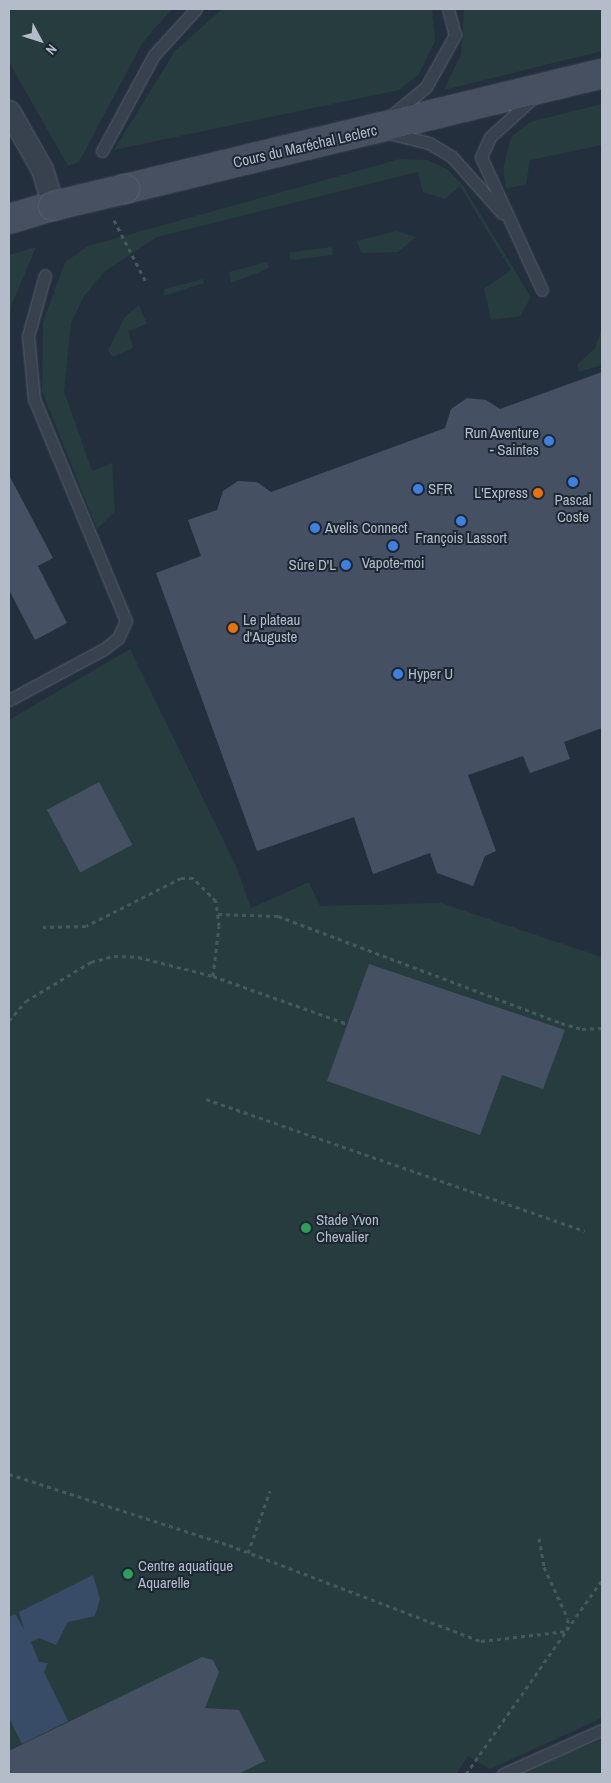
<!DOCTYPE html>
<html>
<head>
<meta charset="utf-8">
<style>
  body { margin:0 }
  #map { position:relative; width:611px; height:1783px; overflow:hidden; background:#242f3e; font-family:"Archivo Narrow",sans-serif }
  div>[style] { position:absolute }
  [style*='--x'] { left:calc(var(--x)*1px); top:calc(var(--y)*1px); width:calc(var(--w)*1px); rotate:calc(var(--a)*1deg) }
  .green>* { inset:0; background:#263c3f; transform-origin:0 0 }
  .water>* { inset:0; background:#394c67 }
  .building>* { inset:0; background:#455162; transform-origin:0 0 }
  .path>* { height:3px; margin-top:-1.5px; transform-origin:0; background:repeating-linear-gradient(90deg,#44595c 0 4px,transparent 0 8px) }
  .roads { filter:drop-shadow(0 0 1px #565f6c) drop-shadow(0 0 1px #565f6c) }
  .lane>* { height:11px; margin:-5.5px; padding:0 5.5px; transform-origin:5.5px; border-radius:5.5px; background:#38414e }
  .street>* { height:21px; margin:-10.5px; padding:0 10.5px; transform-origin:10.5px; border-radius:10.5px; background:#38414e }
  .secondary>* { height:28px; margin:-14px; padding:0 14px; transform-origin:14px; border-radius:14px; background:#465061 }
  .bridges { filter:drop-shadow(0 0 1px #565f6c) drop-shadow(0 0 1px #565f6c) }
  .secondary-bridge>* { height:28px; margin:-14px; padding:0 14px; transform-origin:14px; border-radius:14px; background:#465061 }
  .dots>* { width:14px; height:14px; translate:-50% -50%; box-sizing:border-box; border:2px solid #1d2633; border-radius:50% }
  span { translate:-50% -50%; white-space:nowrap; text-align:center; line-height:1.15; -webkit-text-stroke:4px #1d2633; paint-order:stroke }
  .street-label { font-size:15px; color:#b4bcc9 }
  .poi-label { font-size:15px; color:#b4bcc9 }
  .right { translate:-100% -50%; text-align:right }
  .left { translate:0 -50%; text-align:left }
  .frame { position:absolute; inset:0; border:10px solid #b4bcc9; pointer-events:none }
  .north { position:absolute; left:15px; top:15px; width:50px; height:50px; -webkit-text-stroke:4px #1d2633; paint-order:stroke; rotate:130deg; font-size:14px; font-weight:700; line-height:20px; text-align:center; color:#b4bcc9 }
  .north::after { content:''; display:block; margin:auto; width:18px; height:22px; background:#b4bcc9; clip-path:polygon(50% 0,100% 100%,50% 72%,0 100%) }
</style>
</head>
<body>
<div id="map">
  <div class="green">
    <i style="clip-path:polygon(9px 9px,172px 9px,143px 42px,79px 162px,68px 166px,9px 62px)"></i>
    <i style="clip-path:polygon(222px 9px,432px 9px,435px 41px,419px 74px,399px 90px,114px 150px,175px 51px)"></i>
    <i style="clip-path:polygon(464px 9px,602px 9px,602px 51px,444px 90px,461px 54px)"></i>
    <i style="clip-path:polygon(602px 104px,602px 145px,530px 160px,526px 184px,506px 189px,503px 169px,511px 137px,530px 122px)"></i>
    <i style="clip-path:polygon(400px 159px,427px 160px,447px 169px,462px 184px,531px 297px,520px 316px,491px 320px,484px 289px,511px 270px,460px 186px,445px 199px,423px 192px,418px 172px,157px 237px,105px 271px,84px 296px,71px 323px,64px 391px,92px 471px,112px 463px,115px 511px,97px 529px,42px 391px,43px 322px,65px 262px,88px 246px)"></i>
    <i style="clip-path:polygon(396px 231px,416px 237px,398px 252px,361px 253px,357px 241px)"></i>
    <i style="clip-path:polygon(36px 247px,11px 306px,9px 339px,9px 255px)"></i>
    <i style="left:332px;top:247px;width:8px;height:43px;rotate:83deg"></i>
    <i style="clip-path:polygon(267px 262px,269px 268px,231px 283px,229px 272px)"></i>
    <i style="clip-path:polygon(203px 279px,204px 283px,164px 296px,164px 289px)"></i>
    <i style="clip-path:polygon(139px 305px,147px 324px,128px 331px,133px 348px,113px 357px,108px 350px,125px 317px)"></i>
    <i style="clip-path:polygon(602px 328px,602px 365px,579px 372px,577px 365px,595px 348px)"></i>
    <i style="clip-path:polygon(130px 649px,236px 866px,251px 908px,309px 882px,320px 906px,441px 903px,602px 957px,602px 1718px,490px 1769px,468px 1756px,456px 1774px,9px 1774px,9px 720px)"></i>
    <i style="clip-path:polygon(602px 1740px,602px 1774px,518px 1774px,547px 1761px)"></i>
  </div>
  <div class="water">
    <i style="clip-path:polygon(93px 1575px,100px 1599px,95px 1616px,68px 1622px,56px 1645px,39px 1638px,31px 1642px,39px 1662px,48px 1663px,44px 1672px,68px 1721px,22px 1744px,9px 1718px,9px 1617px,15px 1614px,24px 1629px,19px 1612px)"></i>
  </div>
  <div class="building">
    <i style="clip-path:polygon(602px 372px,602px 728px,564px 742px,570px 759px,530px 773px,523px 756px,468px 775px,496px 851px,485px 856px,473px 886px,437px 873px,430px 853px,373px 874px,354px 817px,257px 851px,156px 573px,201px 556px,188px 520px,217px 510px,223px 491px,238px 481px,257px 482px,271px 492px,445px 428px,451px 409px,467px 398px,486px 400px,500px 409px)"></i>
    <i style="clip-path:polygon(9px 475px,53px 558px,38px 566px,67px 623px,35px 640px,9px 590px)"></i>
    <i style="left:99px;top:782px;width:71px;height:59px;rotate:62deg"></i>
    <i style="clip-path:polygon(369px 964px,565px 1030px,543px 1089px,502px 1075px,480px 1135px,327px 1081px)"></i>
    <i style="clip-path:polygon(202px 1657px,213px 1660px,219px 1672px,205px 1708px,239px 1710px,265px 1761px,238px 1774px,9px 1774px,9px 1751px)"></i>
  </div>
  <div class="path">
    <i style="--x:114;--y:220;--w:68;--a:62.7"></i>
    <i style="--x:218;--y:914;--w:60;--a:1.9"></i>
    <i style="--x:278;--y:916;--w:303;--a:20.7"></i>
    <i style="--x:561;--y:1023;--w:22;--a:16"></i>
    <i style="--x:582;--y:1029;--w:20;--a:-3"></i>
    <i style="--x:213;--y:976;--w:143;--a:19.6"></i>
    <i style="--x:9;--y:1021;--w:26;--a:-50"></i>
    <i style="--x:26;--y:1001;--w:76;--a:-31"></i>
    <i style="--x:91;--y:962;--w:24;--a:-15"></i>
    <i style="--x:114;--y:956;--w:24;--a:2"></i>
    <i style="--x:138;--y:957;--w:77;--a:14.2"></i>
    <i style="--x:213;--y:976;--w:50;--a:-83.2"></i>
    <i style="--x:219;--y:926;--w:25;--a:-97"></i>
    <i style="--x:216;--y:901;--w:33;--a:-135"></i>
    <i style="--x:193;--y:878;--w:12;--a:180"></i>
    <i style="--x:181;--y:878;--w:106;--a:153.2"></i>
    <i style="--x:86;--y:926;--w:43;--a:178.7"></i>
    <i style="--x:206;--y:1099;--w:401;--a:19.2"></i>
    <i style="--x:9;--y:1474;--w:231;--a:17.9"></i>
    <i style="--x:229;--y:1545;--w:270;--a:20.9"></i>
    <i style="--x:481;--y:1641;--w:87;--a:-6.6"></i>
    <i style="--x:539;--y:1538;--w:29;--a:80"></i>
    <i style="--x:544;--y:1567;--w:57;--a:65.2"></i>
    <i style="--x:568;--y:1619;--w:11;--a:95"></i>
    <i style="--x:248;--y:1553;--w:66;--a:-70.5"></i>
    <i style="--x:466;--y:1774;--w:237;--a:-55"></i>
  </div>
  <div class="roads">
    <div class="lane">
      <i style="--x:534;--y:97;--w:59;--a:137.7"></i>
      <i style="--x:490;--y:137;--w:22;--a:114"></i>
      <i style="--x:481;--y:157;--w:146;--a:65.4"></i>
      <i style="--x:387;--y:119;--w:50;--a:-39.4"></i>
      <i style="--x:426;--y:87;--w:60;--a:-60.9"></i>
      <i style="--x:455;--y:35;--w:27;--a:-105"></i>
      <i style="--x:388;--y:133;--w:42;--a:13.7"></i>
      <i style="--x:429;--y:143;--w:27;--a:31"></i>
      <i style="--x:452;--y:157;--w:75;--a:48.2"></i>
      <i style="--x:102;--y:151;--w:109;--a:-61.6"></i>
      <i style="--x:154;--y:55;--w:62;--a:-47.6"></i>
      <i style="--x:9;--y:700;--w:108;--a:-28.2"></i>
      <i style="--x:104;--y:649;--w:18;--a:-38"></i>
      <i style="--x:118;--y:638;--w:19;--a:-65"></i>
      <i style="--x:126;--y:621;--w:240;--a:-112.5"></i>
      <i style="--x:34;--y:399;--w:63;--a:-95.4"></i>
      <i style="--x:28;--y:336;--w:63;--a:-74.4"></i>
      <i style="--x:503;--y:1774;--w:108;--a:-24"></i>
    </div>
    <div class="street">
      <i style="--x:9;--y:111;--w:67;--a:60.4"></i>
      <i style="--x:42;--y:169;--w:39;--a:73"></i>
    </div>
    <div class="secondary">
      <i style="--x:125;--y:189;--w:491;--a:-13.6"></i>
      <i style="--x:9;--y:219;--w:46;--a:-16.5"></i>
    </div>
  </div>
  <div class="bridges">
    <div class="secondary-bridge">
      <i style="--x:53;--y:206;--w:74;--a:-13.3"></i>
    </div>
  </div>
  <div class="dots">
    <i style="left:549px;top:441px;background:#3f7fe0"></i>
    <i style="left:573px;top:482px;background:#3f7fe0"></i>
    <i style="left:418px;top:489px;background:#3f7fe0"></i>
    <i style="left:538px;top:493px;background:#e8710a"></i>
    <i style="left:461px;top:521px;background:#3f7fe0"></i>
    <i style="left:315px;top:528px;background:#3f7fe0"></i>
    <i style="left:393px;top:546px;background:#3f7fe0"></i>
    <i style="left:346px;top:565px;background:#3f7fe0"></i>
    <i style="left:233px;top:628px;background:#e8710a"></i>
    <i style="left:398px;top:674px;background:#3f7fe0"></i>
    <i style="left:306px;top:1228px;background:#2e9e5b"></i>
    <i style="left:128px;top:1574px;background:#2e9e5b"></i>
  </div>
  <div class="street-label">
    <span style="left:305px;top:146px;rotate:-13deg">Cours du Maréchal Leclerc</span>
  </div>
  <div class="poi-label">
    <span class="right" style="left:539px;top:441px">Run Aventure<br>- Saintes</span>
    <span class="left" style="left:428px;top:489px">SFR</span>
    <span class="right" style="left:528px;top:493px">L'Express</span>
    <span style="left:573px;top:508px">Pascal<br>Coste</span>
    <span class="left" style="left:325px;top:528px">Avelis Connect</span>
    <span style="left:461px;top:538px">François Lassort</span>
    <span style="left:393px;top:563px">Vapote-moi</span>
    <span class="right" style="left:336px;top:565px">Sûre D'L</span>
    <span class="left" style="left:243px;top:628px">Le plateau<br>d'Auguste</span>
    <span class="left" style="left:408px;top:674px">Hyper U</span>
    <span class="left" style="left:316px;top:1228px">Stade Yvon<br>Chevalier</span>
    <span class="left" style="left:138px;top:1574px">Centre aquatique<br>Aquarelle</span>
  </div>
  <div class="frame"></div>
  <div class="north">N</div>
</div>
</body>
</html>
